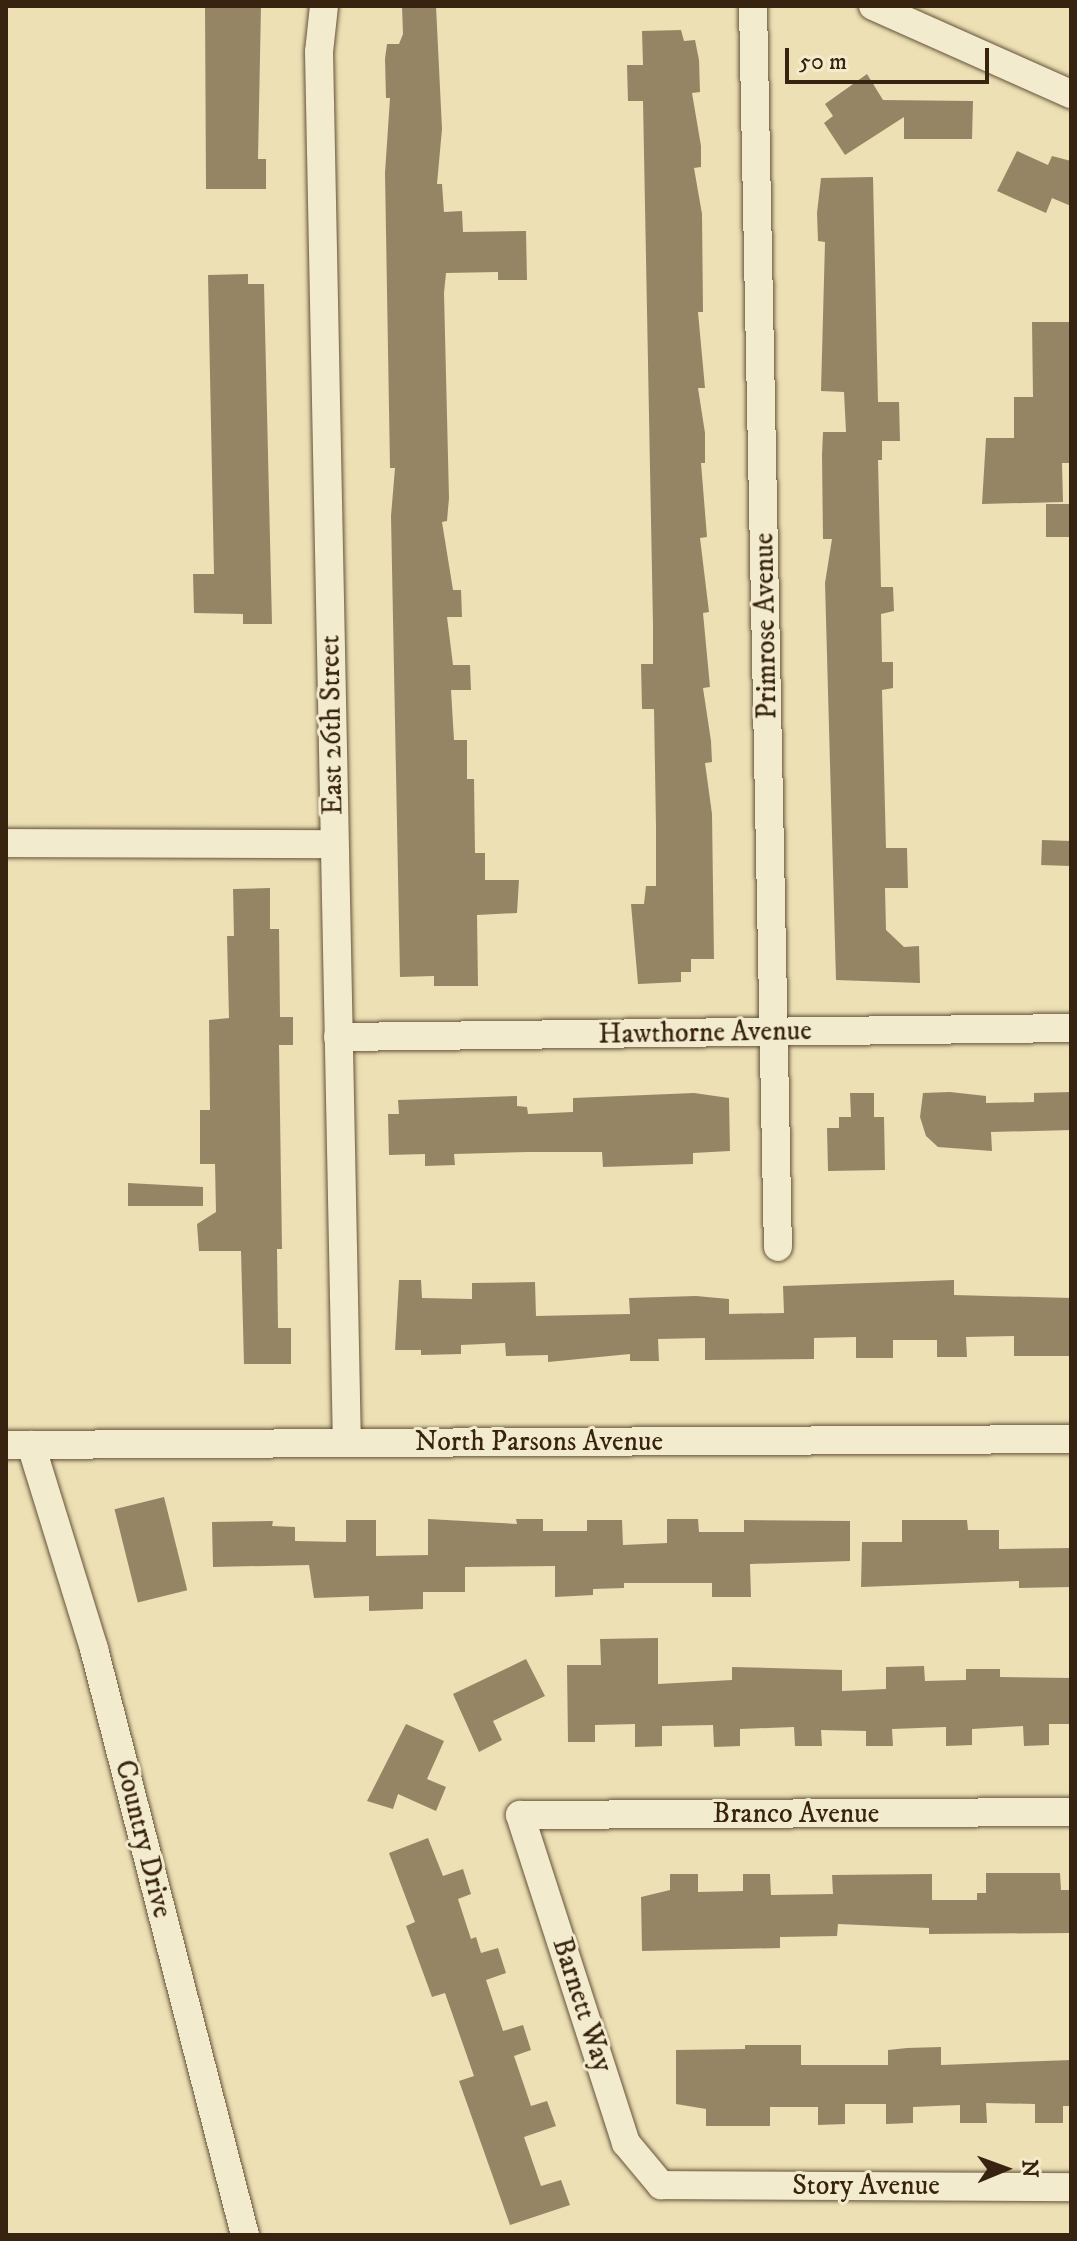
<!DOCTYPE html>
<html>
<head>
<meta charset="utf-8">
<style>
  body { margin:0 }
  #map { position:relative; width:1077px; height:2241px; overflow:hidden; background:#ece0b4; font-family:"IM FELL DW Pica",serif }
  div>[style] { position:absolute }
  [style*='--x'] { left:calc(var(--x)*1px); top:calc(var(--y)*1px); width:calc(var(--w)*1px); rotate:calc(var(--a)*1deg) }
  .building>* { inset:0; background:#968565; transform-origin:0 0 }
  .roads { filter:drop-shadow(0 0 2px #655239) drop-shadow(0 0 2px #655239) }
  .minor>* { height:28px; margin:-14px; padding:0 14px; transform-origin:14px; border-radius:14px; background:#f3ebce }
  span { translate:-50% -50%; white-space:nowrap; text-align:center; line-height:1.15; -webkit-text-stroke:6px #f3ebce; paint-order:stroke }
  .street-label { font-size:28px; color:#382310 }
  .frame { position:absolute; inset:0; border:8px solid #382310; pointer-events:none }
  .north { position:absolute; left:965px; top:2129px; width:80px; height:80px; -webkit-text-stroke:6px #f3ebce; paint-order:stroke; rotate:89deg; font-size:22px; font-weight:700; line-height:32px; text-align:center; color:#382310 }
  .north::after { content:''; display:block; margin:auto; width:28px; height:36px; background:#382310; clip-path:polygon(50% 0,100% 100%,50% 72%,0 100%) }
  .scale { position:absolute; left:785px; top:48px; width:204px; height:36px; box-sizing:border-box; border:4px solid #382310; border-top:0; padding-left:10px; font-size:24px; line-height:28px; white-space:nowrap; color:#382310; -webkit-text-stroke:6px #f3ebce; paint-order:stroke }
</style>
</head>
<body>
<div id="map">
  <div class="building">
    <i style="clip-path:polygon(205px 6px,261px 6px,258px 159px,266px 159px,266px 189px,206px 189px)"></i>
    <i style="clip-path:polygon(402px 6px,436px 6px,442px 129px,437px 184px,442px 184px,444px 212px,462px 211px,463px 232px,526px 231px,527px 280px,498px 280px,498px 272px,446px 273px,444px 293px,449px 498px,447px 521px,442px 522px,453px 590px,461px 590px,462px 617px,447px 617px,453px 665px,470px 665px,471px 690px,451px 690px,454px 740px,467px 740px,467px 779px,474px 779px,475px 853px,485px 853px,485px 880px,519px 880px,517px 913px,477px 915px,478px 986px,434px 986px,434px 976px,400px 977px,391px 516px,395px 468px,390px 468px,385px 173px,390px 98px,386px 98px,385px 59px,387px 44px,399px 44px,403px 34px)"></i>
    <i style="clip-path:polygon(681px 30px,684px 41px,695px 40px,699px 60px,700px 92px,692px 93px,701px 146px,701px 167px,694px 168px,702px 214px,703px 312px,698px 312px,705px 388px,698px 388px,705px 433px,705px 463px,701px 463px,707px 537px,700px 538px,709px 612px,703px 613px,710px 687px,703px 688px,711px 741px,712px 762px,705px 763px,712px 814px,714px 959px,691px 959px,691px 972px,681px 972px,681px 982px,638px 984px,631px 904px,644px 904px,646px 886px,656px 886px,656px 828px,654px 709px,642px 709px,641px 664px,653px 664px,653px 625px,643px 101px,628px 101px,627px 65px,643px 65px,642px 31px)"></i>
    <i style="clip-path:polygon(867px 74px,883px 100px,973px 101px,972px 139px,904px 139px,904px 117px,845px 155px,824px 123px,833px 116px,825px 104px)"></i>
    <i style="clip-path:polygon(1017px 151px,1048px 165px,1052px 156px,1071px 161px,1071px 206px,1052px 198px,1046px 213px,997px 191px)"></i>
    <i style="clip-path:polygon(873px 177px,878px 402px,899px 402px,900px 441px,882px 441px,882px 460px,878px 460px,881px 587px,893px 587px,894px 611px,881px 614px,882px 662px,893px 662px,893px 688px,882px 690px,886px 848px,907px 848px,908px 888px,885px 888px,886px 930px,904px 947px,919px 946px,920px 983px,836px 980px,825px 583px,832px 539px,823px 539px,822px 455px,823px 432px,846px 432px,844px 392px,821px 391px,825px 242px,818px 241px,817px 213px,821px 178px)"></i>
    <i style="clip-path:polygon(248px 274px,248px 284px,264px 284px,272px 624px,243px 624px,243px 614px,194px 613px,193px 574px,214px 574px,208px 275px)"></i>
    <i style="clip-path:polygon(1032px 322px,1071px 322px,1071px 463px,1062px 463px,1063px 502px,982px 504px,986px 438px,1014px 438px,1014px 397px,1033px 397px)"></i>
    <i style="left:1046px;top:504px;width:25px;height:33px"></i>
    <i style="left:1042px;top:840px;width:29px;height:25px;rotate:2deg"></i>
    <i style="clip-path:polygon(270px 888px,270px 929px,279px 929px,280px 1017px,293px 1017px,293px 1045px,279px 1045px,282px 1249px,277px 1249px,278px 1328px,291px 1328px,291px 1364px,244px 1364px,241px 1251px,199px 1251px,197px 1224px,216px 1212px,215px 1164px,200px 1164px,200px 1110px,210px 1110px,209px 1020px,229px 1018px,227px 936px,234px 936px,233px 889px)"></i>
    <i style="clip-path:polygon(950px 1092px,986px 1096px,986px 1103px,1034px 1102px,1034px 1093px,1071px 1092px,1071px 1130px,991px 1132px,992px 1151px,938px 1147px,926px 1136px,920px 1117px,923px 1093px)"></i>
    <i style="clip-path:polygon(694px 1093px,729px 1098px,730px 1151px,693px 1153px,693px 1164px,603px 1167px,602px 1152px,528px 1152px,454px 1154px,455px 1165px,425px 1166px,425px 1154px,389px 1155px,388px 1114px,399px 1114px,398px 1100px,517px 1096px,517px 1106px,527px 1107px,528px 1114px,573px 1112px,573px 1098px)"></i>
    <i style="clip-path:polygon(850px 1093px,874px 1093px,874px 1117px,884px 1117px,885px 1170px,828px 1171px,827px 1128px,839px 1128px,839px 1117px,851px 1117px)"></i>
    <i style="clip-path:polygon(128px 1183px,203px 1187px,203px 1206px,128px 1206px)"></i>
    <i style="clip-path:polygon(399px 1280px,421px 1280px,422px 1298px,472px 1299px,472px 1283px,535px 1282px,536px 1316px,630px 1314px,629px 1298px,696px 1296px,729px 1299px,729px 1314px,784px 1313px,783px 1286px,954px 1280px,954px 1295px,1071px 1298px,1071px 1356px,1014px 1356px,1014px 1336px,966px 1337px,967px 1357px,937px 1357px,937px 1340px,893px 1340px,893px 1358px,856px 1358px,856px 1337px,814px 1338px,814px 1359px,705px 1360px,705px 1338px,658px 1339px,659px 1361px,630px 1361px,630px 1354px,548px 1362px,548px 1355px,506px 1356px,505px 1343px,461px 1345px,461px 1354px,421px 1355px,421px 1350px,395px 1350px)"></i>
    <i style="left:164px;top:1497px;width:96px;height:51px;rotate:76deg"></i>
    <i style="clip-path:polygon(428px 1519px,517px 1524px,516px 1519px,543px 1519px,543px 1531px,587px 1531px,587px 1520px,622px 1520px,623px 1545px,667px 1543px,667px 1519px,698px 1519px,699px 1532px,744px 1532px,744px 1520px,850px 1521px,850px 1561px,750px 1564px,751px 1597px,712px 1597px,712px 1583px,624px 1583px,624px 1588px,593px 1589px,593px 1595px,555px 1597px,555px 1566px,465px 1567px,465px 1592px,423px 1592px,423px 1609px,369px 1611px,369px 1596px,314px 1598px,309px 1565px,213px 1567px,212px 1522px,273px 1521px,272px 1526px,295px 1527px,295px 1541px,346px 1542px,346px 1520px,376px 1520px,376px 1556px,428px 1555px)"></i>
    <i style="clip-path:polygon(902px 1520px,967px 1520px,968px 1530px,999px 1530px,999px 1549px,1071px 1548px,1071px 1587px,1019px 1588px,1019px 1581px,861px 1587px,862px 1542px,902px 1542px)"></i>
    <i style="clip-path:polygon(658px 1638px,658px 1684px,732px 1680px,732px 1667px,842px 1670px,842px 1691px,886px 1689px,886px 1667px,924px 1666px,925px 1681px,966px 1680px,966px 1669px,1000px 1669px,1000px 1677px,1071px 1678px,1071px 1724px,1049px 1724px,1049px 1745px,1024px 1746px,1023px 1726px,972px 1729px,972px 1745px,946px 1746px,946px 1727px,892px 1729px,893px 1746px,866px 1746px,866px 1731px,821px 1730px,822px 1746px,795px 1746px,794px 1727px,740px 1729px,740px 1746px,714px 1747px,713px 1725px,662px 1726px,662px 1746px,635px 1747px,635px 1724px,595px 1725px,595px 1742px,568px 1742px,567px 1665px,601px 1665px,600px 1639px)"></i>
    <i style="clip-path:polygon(526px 1659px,545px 1696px,493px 1721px,502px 1740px,479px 1752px,453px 1694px)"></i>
    <i style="clip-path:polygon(406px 1724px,444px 1741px,427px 1779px,446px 1787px,436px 1811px,398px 1794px,393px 1809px,367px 1801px)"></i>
    <i style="clip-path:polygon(428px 1838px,443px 1876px,463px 1869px,471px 1894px,458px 1899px,471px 1939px,476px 1937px,481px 1953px,498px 1948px,506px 1973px,486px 1980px,503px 2031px,523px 2025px,531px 2050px,514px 2056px,531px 2106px,547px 2101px,556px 2126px,524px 2137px,541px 2186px,561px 2180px,570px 2205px,510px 2225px,459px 2081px,474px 2076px,445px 1993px,432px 1997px,406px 1926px,415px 1922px,389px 1853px)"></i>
    <i style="clip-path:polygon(986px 1873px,1060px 1873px,1061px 1890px,1071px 1890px,1071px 1933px,929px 1934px,929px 1928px,838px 1924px,837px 1936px,780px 1937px,780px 1948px,642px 1951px,641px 1897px,670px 1890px,670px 1874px,698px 1874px,698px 1892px,743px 1891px,743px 1874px,770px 1874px,771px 1895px,833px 1894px,832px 1875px,932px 1874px,932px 1900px,977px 1900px,977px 1893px,986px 1893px)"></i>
    <i style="clip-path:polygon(745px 2045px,801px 2045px,801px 2065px,888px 2065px,888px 2050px,907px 2048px,941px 2047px,941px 2065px,1071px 2060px,1071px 2106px,1063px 2106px,1063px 2123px,1035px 2123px,1035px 2104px,986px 2103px,987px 2123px,960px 2123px,960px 2105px,913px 2107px,913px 2123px,886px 2124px,886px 2104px,845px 2104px,845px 2124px,818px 2125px,818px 2107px,770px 2107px,770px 2126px,706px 2126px,706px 2109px,676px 2104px,676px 2050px,745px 2049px)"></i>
  </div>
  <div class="roads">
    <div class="minor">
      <i style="--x:324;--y:6;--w:46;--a:96.2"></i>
      <i style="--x:319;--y:52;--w:1391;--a:88.85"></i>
      <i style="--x:753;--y:6;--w:1241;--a:88.85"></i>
      <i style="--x:873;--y:6;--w:217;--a:24"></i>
      <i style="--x:6;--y:843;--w:328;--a:0.2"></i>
      <i style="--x:338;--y:1037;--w:733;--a:-0.7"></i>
      <i style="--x:6;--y:1445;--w:1065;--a:-0.32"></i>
      <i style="--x:31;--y:1445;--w:214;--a:72.8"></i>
      <i style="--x:94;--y:1649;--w:605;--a:75.55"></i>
      <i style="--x:1071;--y:1812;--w:551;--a:179.69"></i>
      <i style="--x:520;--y:1815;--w:345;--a:72.1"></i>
      <i style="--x:626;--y:2143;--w:55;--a:50.2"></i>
      <i style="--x:661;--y:2185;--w:410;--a:0.3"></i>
    </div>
  </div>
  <div class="street-label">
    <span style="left:766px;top:626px;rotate:-91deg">Primrose Avenue</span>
    <span style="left:332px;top:725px;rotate:-91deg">East 26th Street</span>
    <span style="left:705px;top:1033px;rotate:-1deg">Hawthorne Avenue</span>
    <span style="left:539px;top:1442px">North Parsons Avenue</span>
    <span style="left:796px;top:1814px">Branco Avenue</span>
    <span style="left:143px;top:1839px;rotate:76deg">Country Drive</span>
    <span style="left:582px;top:2005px;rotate:72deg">Barnett Way</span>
    <span style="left:866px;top:2186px">Story Avenue</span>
  </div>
  <div class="frame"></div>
  <div class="north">N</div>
  <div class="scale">50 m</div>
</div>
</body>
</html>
